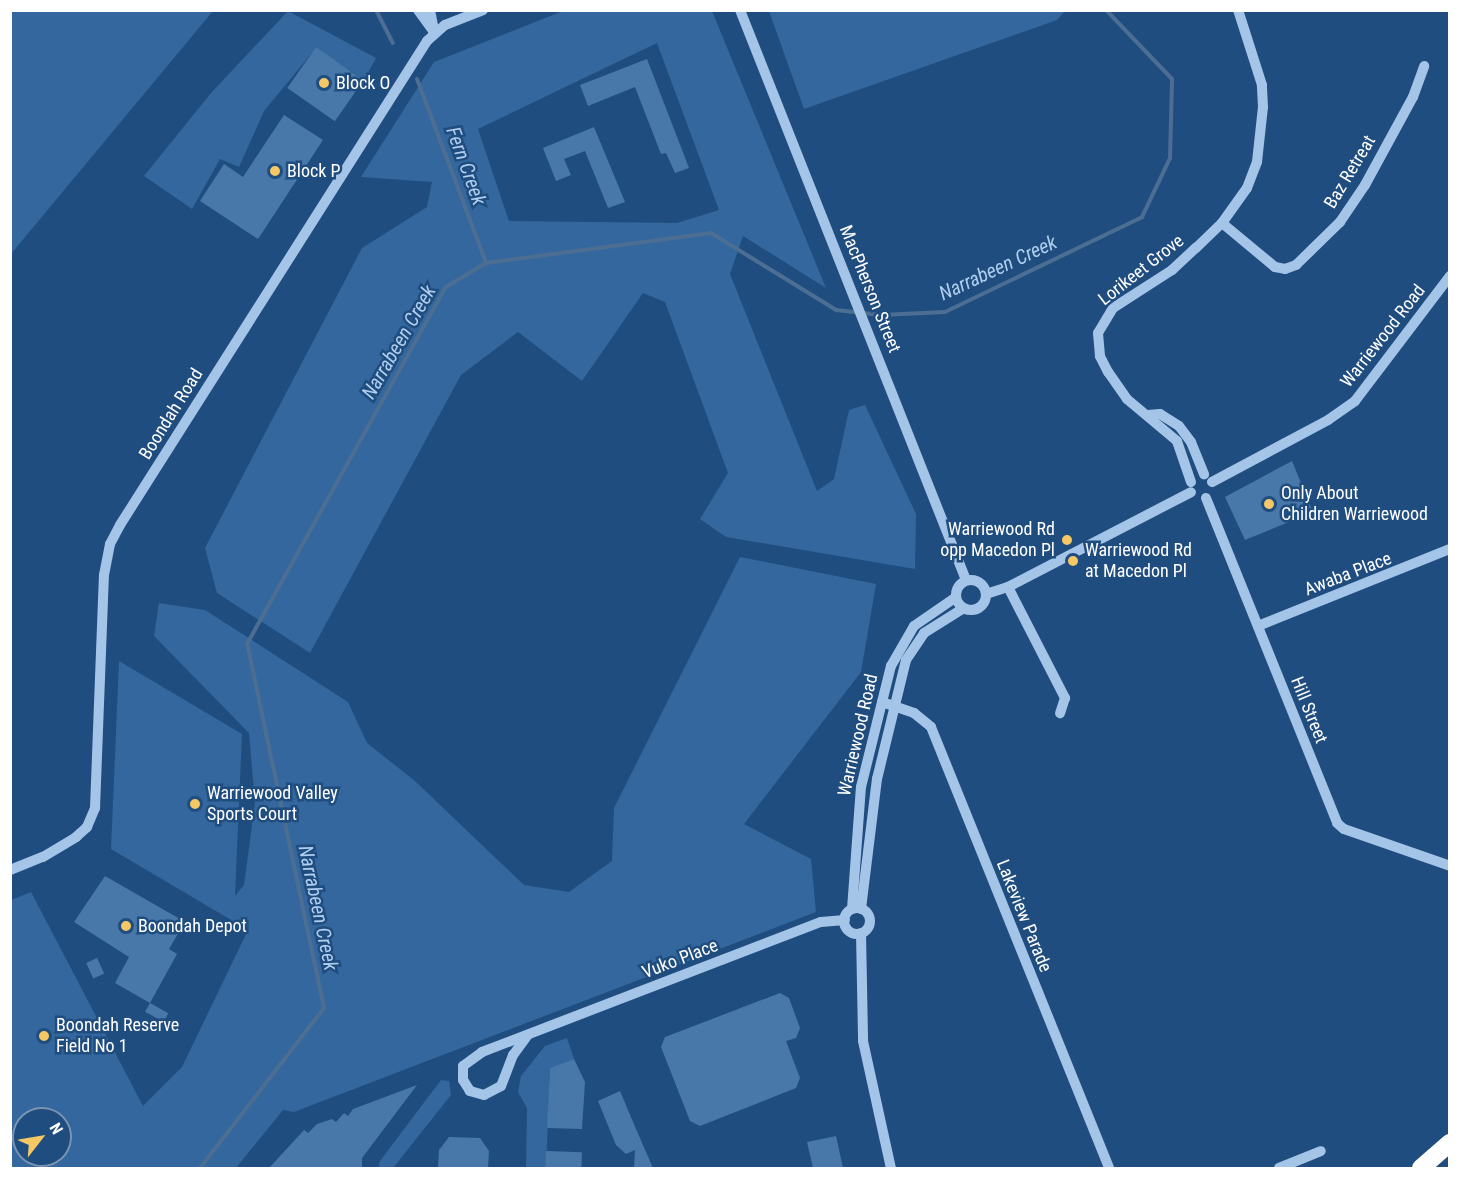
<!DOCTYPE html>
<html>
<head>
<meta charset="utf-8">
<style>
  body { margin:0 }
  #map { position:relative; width:1460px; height:1179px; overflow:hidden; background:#204d7f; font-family:"Roboto Condensed",sans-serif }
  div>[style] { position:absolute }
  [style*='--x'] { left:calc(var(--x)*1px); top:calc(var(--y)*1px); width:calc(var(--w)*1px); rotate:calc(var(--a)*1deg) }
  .green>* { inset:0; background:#33679d }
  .stream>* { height:4px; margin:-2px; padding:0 2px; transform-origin:2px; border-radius:2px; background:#4d6e93 }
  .building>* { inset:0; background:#4877a9; transform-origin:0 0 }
  .minor>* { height:10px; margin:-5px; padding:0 5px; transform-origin:5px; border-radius:5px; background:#a4c5e8 }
  .minor>.ring { margin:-5px; padding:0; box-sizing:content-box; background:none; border:10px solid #a4c5e8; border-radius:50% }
  .highway>* { height:18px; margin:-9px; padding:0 9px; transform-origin:9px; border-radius:9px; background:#fff }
  .dots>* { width:16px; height:16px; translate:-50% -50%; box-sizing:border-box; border:3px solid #204d7f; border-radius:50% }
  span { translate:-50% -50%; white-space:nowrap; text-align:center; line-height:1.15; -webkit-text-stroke:5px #204d7f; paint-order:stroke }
  .poi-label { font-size:18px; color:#fff }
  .left { translate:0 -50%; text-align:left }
  .right { translate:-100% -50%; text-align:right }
  .street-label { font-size:18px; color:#fff }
  .water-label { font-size:20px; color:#b0cfef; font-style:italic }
  .frame { position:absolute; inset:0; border:12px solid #fff; pointer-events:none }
  .north { position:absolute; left:12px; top:1107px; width:60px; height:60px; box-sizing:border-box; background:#204d7f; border:2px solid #7994b2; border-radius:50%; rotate:59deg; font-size:16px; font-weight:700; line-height:24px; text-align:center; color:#fff }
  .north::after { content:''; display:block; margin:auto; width:21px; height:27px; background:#f5c765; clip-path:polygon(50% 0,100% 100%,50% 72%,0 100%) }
</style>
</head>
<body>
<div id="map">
  <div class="green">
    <i style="clip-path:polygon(11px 10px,213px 11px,11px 254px,10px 11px)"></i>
    <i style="clip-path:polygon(288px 11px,376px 58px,364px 80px,316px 48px,264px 111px,239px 167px,220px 159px,192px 209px,144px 176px,211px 93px)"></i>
    <i style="clip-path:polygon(evenodd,563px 11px,712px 11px,826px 288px,743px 236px,730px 274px,817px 491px,834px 479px,849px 410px,865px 405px,916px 514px,915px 569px,726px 537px,700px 519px,728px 473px,665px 302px,643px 293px,582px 381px,518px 332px,461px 375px,310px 653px,217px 593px,205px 548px,362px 248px,427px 207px,432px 182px,361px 177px,434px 62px,563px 11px,657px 43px,719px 210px,677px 223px,509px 221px,478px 129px,657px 43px)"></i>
    <i style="clip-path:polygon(769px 11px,769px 10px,1065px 11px,1057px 20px,804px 109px)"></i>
    <i style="clip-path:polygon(evenodd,740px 557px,876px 584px,861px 672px,744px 824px,811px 859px,816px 912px,294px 1112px,283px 1110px,236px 1168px,11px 1168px,11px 900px,31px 892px,143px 1106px,182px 1067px,248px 930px,111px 849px,119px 661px,242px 734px,235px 896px,244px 885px,255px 803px,249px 733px,154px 636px,159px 603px,205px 610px,348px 702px,367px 743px,415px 781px,524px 885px,569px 892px,612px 861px,614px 808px,740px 557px,24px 1119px,60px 1119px,60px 1155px,24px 1155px,24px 1119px)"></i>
    <i style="clip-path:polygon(567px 1038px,574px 1059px,550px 1069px,546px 1168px,526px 1168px,527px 1108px,518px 1092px,521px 1076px,545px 1046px)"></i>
    <i style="clip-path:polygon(441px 1080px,449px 1081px,451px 1095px,393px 1168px,378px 1168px,380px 1161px)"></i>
  </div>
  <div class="stream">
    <i style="--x:376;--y:10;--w:37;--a:63"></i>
    <i style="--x:417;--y:79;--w:197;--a:69.4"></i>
    <i style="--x:200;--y:1168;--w:202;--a:-52.2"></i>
    <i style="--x:324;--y:1008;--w:372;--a:-101.9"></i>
    <i style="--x:247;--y:644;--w:409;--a:-60.9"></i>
    <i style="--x:446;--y:287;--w:47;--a:-31"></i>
    <i style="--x:486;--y:263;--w:227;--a:-7.6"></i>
    <i style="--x:711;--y:233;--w:147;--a:31.6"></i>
    <i style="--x:836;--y:310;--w:45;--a:6.3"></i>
    <i style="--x:881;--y:315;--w:64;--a:-2.7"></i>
    <i style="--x:945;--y:312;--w:219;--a:-25.7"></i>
    <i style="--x:1142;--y:217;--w:65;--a:-64.6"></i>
    <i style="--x:1170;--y:158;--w:79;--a:-88.5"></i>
    <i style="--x:1172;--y:79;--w:95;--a:-133.7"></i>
  </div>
  <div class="building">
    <i style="left:316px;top:47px;width:58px;height:50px;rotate:35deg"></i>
    <i style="clip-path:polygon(647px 59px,689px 168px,675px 173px,666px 153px,661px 154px,635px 87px,588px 106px,580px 85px)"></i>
    <i style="clip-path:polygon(284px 115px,323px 140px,258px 239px,200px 201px,224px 164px,243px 177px)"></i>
    <i style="clip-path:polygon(594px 127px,625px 202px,608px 208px,585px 151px,564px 159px,571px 175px,556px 181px,543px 148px)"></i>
    <i style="clip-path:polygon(1292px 461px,1313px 512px,1245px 540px,1225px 497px)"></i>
    <i style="clip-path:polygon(105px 876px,180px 919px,182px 927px,169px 949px,177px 954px,150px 1003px,115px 983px,129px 957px,74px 922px)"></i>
    <i style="left:97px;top:958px;width:17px;height:12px;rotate:65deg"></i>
    <i style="clip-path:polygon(780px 993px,789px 998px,800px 1028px,796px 1038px,786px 1041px,800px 1078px,796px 1088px,700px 1126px,690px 1121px,661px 1047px,665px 1037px)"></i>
    <i style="left:150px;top:1003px;width:21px;height:10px;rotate:29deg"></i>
    <i style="clip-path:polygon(574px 1059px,585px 1082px,582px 1129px,547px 1128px,550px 1068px)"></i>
    <i style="clip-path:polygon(417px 1085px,362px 1158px,362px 1168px,269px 1168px,304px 1130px,308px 1133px,317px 1124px,332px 1119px,336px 1122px,344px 1113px,348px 1116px,353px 1109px)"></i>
    <i style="clip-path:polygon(620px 1091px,636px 1129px,653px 1168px,634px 1168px,635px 1150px,626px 1154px,616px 1145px,598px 1101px)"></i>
    <i style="clip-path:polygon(836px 1136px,843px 1168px,813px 1168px,807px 1142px)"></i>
    <i style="clip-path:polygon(449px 1137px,480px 1138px,489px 1151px,488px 1168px,438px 1168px,439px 1150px)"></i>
    <i style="left:546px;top:1151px;width:36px;height:17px;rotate:2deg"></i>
  </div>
  <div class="minor">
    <i style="--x:418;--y:10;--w:27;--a:54"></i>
    <i style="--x:430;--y:10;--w:21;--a:79"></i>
    <i style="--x:740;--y:10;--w:613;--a:68.37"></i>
    <i style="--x:1222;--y:223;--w:69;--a:39.7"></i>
    <i style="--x:1275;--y:267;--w:10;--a:11"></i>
    <i style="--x:1285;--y:269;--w:12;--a:-20"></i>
    <i style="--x:1296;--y:265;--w:62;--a:-44.3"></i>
    <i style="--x:1340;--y:222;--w:45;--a:-56"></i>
    <i style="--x:1365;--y:185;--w:100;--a:-61.4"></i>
    <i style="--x:1413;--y:97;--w:33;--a:-70"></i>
    <i style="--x:1148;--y:415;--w:12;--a:-5"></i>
    <i style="--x:1160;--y:414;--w:22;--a:32"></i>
    <i style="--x:1179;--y:426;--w:20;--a:53"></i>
    <i style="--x:1191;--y:442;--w:35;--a:68"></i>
    <i style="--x:1191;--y:482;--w:43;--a:-108.9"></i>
    <i style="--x:1177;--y:441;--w:65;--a:-140"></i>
    <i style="--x:1127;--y:399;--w:33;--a:-125"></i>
    <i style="--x:1108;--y:372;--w:18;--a:-117"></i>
    <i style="--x:1100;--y:356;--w:23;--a:-95"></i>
    <i style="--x:1098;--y:333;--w:29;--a:-59"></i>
    <i style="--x:1113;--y:308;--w:70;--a:-32.8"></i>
    <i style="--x:1172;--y:270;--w:33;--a:-43"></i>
    <i style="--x:1196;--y:248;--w:36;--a:-44"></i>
    <i style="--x:1222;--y:223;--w:43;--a:-54.5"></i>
    <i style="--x:1247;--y:188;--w:28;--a:-69"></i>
    <i style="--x:1257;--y:162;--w:55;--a:-83.8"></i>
    <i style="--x:1263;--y:107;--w:22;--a:-93"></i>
    <i style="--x:1262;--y:85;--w:79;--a:-107.7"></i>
    <i style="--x:1212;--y:482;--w:132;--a:-28.1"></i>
    <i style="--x:1328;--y:420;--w:33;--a:-35"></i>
    <i style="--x:1355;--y:401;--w:157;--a:-52.8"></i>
    <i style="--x:1206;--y:498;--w:350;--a:68"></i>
    <i style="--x:1337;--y:823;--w:9;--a:41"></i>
    <i style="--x:1344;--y:829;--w:112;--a:19.2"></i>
    <i class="ring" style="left:956px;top:580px;width:20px;height:20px"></i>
    <i style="--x:1008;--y:587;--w:125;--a:62.8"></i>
    <i style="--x:1065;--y:698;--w:16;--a:108"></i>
    <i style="--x:986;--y:594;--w:23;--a:-18"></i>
    <i style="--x:1008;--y:587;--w:206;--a:-27.4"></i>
    <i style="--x:1258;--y:626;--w:207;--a:-21.9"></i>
    <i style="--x:882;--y:702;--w:34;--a:19"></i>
    <i style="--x:914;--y:713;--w:22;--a:39"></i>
    <i style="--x:931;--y:727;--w:476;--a:68"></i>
    <i style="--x:10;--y:870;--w:35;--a:-22"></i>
    <i style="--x:43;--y:857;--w:39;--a:-31"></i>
    <i style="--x:76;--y:837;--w:15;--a:-42"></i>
    <i style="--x:87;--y:827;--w:21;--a:-67"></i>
    <i style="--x:95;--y:808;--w:233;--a:-87.8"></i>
    <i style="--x:104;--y:575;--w:32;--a:-79"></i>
    <i style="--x:110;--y:544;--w:21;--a:-62"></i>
    <i style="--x:120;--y:525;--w:573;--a:-57.61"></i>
    <i style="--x:427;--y:41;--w:24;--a:-42"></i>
    <i style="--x:445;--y:25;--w:41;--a:-21.5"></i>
    <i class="ring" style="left:844px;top:908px;width:16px;height:16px"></i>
    <i style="--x:852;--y:909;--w:122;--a:-85.8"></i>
    <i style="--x:861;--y:787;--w:125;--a:-76.1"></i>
    <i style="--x:891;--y:666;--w:46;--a:-60.1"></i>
    <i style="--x:914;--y:626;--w:51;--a:-34.6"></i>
    <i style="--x:861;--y:909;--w:131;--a:-83"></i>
    <i style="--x:877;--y:779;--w:122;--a:-76.3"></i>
    <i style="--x:906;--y:660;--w:32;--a:-56"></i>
    <i style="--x:924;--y:633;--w:47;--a:-32"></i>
    <i style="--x:861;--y:933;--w:108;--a:88.9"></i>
    <i style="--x:863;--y:1041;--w:130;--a:77.6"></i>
    <i style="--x:527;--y:1036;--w:24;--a:126"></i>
    <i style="--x:513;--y:1055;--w:33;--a:111"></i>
    <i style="--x:501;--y:1086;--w:19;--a:152"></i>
    <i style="--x:484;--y:1095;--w:15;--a:-164"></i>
    <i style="--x:470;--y:1091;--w:13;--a:-122"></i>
    <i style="--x:463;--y:1080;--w:14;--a:-90"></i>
    <i style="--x:463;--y:1066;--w:24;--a:-36"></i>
    <i style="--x:482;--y:1052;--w:363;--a:-21"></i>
    <i style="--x:821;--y:922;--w:24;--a:-5"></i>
    <i style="--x:1279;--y:1168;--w:45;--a:-22"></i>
  </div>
  <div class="highway">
    <i style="--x:1421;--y:1168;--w:38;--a:-41"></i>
  </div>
  <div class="dots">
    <i style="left:324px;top:83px;background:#f5c765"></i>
    <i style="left:275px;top:171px;background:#f5c765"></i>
    <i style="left:1269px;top:504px;background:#f5c765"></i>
    <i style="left:1067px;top:540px;background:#f5c765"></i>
    <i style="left:1073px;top:561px;background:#f5c765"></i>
    <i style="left:195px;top:804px;background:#f5c765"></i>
    <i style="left:126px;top:926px;background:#f5c765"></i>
    <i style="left:44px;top:1036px;background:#f5c765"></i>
  </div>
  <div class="poi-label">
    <span class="left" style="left:336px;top:83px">Block O</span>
    <span class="left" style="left:287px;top:171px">Block P</span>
    <span class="left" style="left:1281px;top:504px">Only About<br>Children Warriewood</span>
    <span class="right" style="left:1055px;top:540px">Warriewood Rd<br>opp Macedon Pl</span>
    <span class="left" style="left:1085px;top:561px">Warriewood Rd<br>at Macedon Pl</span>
    <span class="left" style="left:207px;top:804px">Warriewood Valley<br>Sports Court</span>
    <span class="left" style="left:138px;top:926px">Boondah Depot</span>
    <span class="left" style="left:56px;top:1036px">Boondah Reserve<br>Field No 1</span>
  </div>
  <div class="street-label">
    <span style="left:1350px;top:172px;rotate:-59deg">Baz Retreat</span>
    <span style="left:1141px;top:270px;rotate:-38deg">Lorikeet Grove</span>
    <span style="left:870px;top:289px;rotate:68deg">MacPherson Street</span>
    <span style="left:1383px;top:336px;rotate:-52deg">Warriewood Road</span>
    <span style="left:171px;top:414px;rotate:-58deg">Boondah Road</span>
    <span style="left:1348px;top:574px;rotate:-21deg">Awaba Place</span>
    <span style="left:1309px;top:710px;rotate:68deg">Hill Street</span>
    <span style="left:858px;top:735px;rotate:-77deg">Warriewood Road</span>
    <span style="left:1024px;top:916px;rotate:68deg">Lakeview Parade</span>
    <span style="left:680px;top:959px;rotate:-21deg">Vuko Place</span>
  </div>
  <div class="water-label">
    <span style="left:466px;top:166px;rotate:70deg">Fern Creek</span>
    <span style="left:998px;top:268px;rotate:-25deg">Narrabeen Creek</span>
    <span style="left:399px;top:342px;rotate:-60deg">Narrabeen Creek</span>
    <span style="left:318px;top:908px;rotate:78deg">Narrabeen Creek</span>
  </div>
  <div class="frame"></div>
  <div class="north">N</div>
</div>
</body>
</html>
